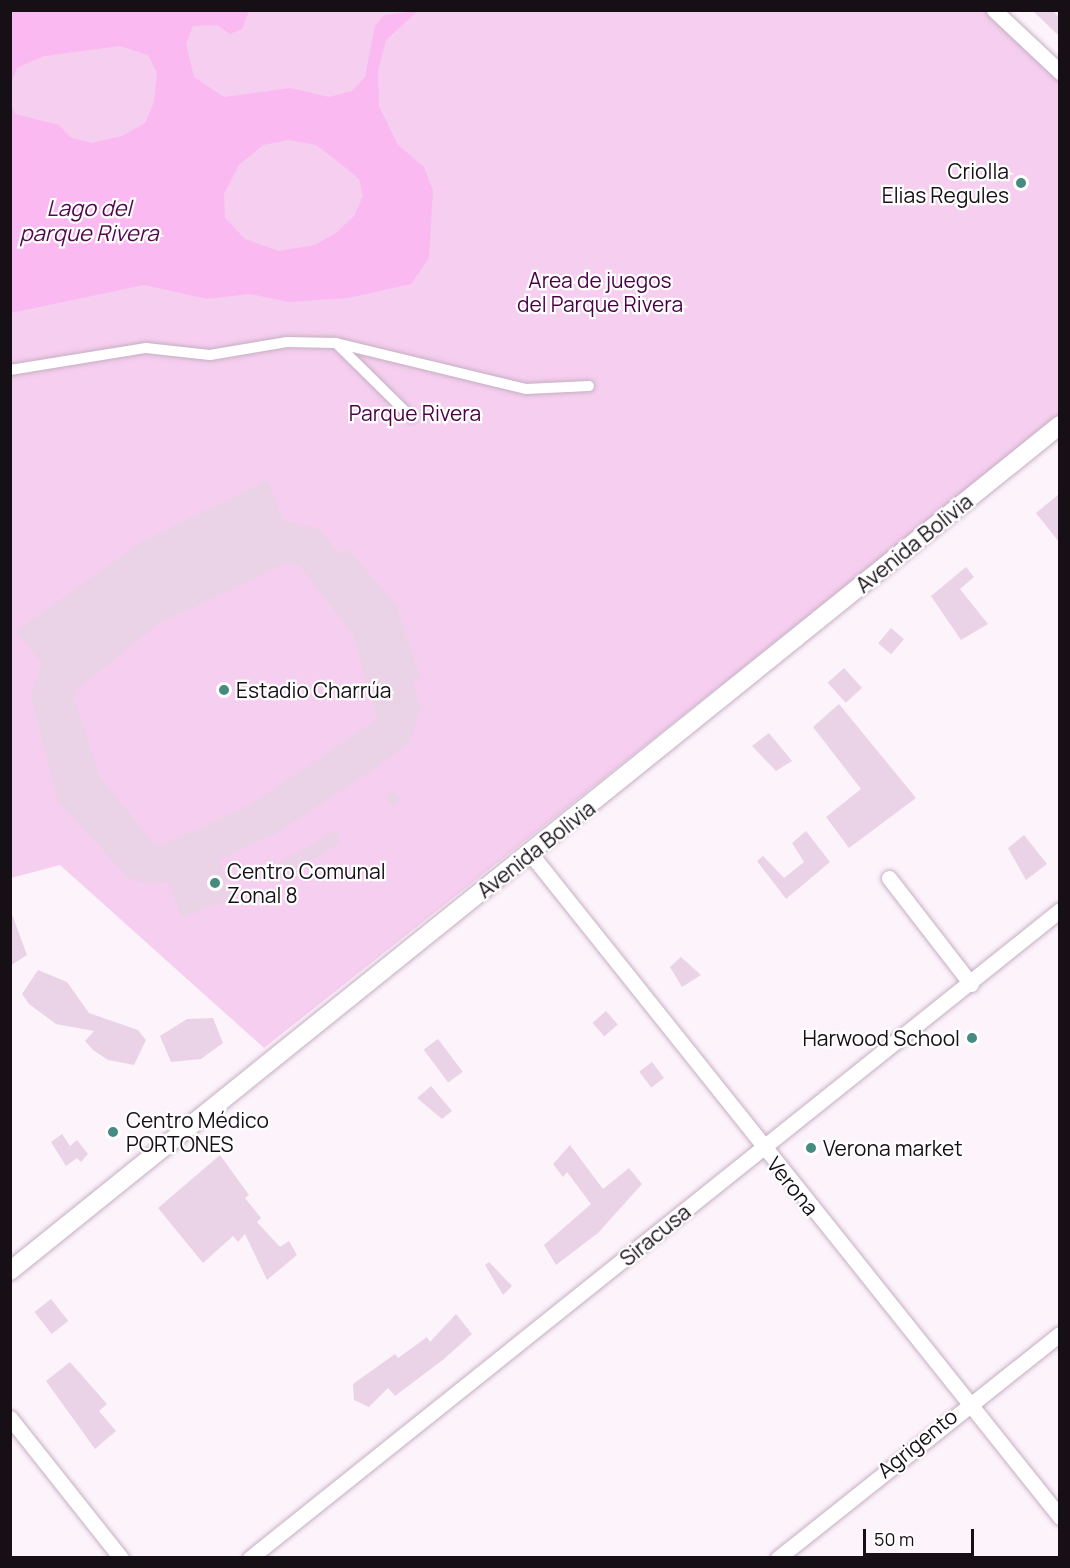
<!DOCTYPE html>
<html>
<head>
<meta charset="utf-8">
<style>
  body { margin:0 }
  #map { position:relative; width:1070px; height:1568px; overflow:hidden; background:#fdf3fb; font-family:Manrope,sans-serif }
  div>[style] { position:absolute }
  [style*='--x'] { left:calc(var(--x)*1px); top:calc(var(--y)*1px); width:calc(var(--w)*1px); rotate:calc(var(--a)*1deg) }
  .green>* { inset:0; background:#f6ceef }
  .water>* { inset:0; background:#fabaf1 }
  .building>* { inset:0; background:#ead3e6; transform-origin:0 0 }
  .roads { filter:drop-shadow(0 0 2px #c5afc2) drop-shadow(0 0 2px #c5afc2) }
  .pedestrian>* { height:10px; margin:-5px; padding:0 5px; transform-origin:5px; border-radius:5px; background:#fff }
  .minor>* { height:15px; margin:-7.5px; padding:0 7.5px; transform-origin:7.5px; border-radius:7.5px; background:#fff }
  .tertiary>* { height:18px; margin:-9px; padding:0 9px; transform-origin:9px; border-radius:9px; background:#fff }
  .dots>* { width:16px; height:16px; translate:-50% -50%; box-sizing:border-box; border:3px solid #fff; border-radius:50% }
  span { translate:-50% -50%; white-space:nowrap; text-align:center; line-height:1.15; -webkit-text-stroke:4.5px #fff; paint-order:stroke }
  .poi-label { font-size:21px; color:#170f16 }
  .right { translate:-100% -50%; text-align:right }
  .left { translate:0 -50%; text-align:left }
  .park-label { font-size:21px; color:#4b0047 }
  .street-label { font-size:21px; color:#170f16 }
  .water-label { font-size:22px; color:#52074d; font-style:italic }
  .frame { position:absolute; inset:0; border:12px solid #170f16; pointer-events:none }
  .scale { position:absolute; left:863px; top:1529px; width:111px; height:27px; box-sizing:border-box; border:3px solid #170f16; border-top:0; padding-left:8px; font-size:18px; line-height:21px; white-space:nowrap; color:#170f16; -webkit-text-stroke:4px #fff; paint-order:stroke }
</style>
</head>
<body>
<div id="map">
  <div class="green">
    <i style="clip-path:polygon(11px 11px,991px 11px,1059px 76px,1059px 417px,264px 1048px,60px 865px,11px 878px)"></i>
  </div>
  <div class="water">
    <i style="clip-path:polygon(evenodd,11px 10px,249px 11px,242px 29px,230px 34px,217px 25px,193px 26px,186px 44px,194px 77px,224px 97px,290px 88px,329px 97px,352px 91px,365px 77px,375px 26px,384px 15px,418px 11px,386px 40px,378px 71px,379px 106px,398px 145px,424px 167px,433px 191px,429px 258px,411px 284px,348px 298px,288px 302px,250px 294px,207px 299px,144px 285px,11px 313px,11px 104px,15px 114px,59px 125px,70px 137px,91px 143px,122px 136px,145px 123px,154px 102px,157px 73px,148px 55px,120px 46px,44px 56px,17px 68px,11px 84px,11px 10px,289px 140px,316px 145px,336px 160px,359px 179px,363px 196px,354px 216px,336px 233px,315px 245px,279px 251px,245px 239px,225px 218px,224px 194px,239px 165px,263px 145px,289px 140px)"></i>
  </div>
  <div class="building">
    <i style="clip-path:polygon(1032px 10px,1052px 10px,1059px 17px,1059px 36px)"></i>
    <i style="clip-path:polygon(evenodd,268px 480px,283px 520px,319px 529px,340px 554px,347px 548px,397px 606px,421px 679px,412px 682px,421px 708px,410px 742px,376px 768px,278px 832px,219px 860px,233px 899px,182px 918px,167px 881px,153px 885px,128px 878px,58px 801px,31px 698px,41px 662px,16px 631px,143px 541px,268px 480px,287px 563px,300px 566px,353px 635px,377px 719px,251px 804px,162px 845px,153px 842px,101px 779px,74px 699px,76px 690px,157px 625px,287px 563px)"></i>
    <i style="clip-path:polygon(1059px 494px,1059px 542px,1036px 513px)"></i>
    <i style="clip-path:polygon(966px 567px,974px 577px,960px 589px,988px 624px,961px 640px,931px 596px)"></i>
    <i style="left:891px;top:628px;width:17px;height:20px;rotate:40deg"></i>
    <i style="left:844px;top:668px;width:27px;height:22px;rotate:48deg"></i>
    <i style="clip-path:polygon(839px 704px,916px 798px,849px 848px,826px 817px,861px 789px,813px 727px)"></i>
    <i style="clip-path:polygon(769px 733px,792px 761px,776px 771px,752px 746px)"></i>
    <i style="left:394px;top:790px;width:12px;height:11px;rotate:55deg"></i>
    <i style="clip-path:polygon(336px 830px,341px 841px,334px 847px,284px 876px,276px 865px)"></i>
    <i style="clip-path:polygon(806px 831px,830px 862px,786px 899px,757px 861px,763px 856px,784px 878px,804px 862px,792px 843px)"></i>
    <i style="clip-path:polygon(1024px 835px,1047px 864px,1026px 880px,1008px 848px)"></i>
    <i style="clip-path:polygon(10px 909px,27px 955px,10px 966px)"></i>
    <i style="clip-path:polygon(681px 957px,701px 975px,682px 987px,670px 967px)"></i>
    <i style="clip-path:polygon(38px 970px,67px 982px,89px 1013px,138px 1030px,146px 1040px,134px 1065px,108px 1060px,93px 1050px,85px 1041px,94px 1031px,56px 1024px,29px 1004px,22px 994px)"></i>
    <i style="left:606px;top:1011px;width:18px;height:18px;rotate:49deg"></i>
    <i style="clip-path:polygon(213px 1018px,223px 1043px,201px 1059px,171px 1062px,160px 1036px,187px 1019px)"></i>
    <i style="left:438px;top:1039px;width:41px;height:18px;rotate:53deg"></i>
    <i style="left:652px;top:1062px;width:20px;height:16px;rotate:53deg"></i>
    <i style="clip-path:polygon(431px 1086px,452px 1111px,442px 1119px,417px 1098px)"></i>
    <i style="clip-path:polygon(62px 1134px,70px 1146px,77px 1140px,88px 1154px,81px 1162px,77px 1158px,66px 1166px,51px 1142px)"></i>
    <i style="clip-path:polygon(570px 1145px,603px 1189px,629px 1168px,642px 1184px,598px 1233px,556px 1265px,544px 1245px,591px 1204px,567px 1172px,563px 1177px,553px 1164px)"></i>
    <i style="clip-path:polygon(220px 1155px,249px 1195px,245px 1198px,261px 1218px,257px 1222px,280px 1247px,289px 1241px,297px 1255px,267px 1280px,245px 1234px,238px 1242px,233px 1236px,203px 1263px,158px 1208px)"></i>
    <i style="clip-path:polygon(489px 1262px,512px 1286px,503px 1295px,485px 1265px)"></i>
    <i style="left:51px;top:1299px;width:28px;height:21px;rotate:52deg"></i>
    <i style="clip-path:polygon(456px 1314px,472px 1334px,444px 1359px,395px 1396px,388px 1388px,369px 1407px,354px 1400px,353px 1384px,395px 1354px,398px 1358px,427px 1337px,430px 1342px)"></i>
    <i style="clip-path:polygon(70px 1362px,107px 1404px,99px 1411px,116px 1431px,95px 1449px,46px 1381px)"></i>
  </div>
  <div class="roads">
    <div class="pedestrian">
      <i style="--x:336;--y:343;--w:105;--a:44.6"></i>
      <i style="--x:10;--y:370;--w:138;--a:-9.2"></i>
      <i style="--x:146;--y:348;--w:64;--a:6.2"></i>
      <i style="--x:210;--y:355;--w:78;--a:-9.6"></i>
      <i style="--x:287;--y:342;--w:49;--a:1.2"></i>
      <i style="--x:336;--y:343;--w:195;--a:13.6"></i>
      <i style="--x:526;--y:389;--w:63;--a:-2.7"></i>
    </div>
    <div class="minor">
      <i style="--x:994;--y:10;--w:91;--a:43.2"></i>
      <i style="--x:530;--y:853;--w:850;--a:51.4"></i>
      <i style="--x:889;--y:878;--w:134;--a:52.3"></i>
      <i style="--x:10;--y:1418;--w:179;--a:51.6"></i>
      <i style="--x:250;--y:1558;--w:1037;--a:-38.66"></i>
      <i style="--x:778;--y:1558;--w:360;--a:-38.5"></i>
    </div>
    <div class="tertiary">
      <i style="--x:10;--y:1271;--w:1348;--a:-38.86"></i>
    </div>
  </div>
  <div class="dots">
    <i style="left:1021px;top:183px;background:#468b7f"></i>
    <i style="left:224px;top:690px;background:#468b7f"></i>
    <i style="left:215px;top:883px;background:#468b7f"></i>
    <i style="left:972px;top:1038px;background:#468b7f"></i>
    <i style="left:113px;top:1132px;background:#468b7f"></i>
    <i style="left:811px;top:1148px;background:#468b7f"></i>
  </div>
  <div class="poi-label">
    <span class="right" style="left:1009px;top:183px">Criolla<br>Elias Regules</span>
    <span class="left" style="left:236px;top:690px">Estadio Charrúa</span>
    <span class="left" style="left:227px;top:883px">Centro Comunal<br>Zonal 8</span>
    <span class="right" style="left:960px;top:1038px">Harwood School</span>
    <span class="left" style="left:126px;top:1132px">Centro Médico<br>PORTONES</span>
    <span class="left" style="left:823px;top:1148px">Verona market</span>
  </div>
  <div class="park-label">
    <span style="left:600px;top:292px">Area de juegos<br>del Parque Rivera</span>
    <span style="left:415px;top:413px">Parque Rivera</span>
  </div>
  <div class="street-label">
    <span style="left:914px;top:543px;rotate:-39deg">Avenida Bolivia</span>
    <span style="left:536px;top:849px;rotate:-38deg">Avenida Bolivia</span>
    <span style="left:793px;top:1186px;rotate:51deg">Verona</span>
    <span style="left:655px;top:1235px;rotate:-39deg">Siracusa</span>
    <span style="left:917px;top:1443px;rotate:-39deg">Agrigento</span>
  </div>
  <div class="water-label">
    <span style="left:89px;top:221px">Lago del<br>parque Rivera</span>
  </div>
  <div class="frame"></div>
  <div class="scale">50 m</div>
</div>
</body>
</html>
